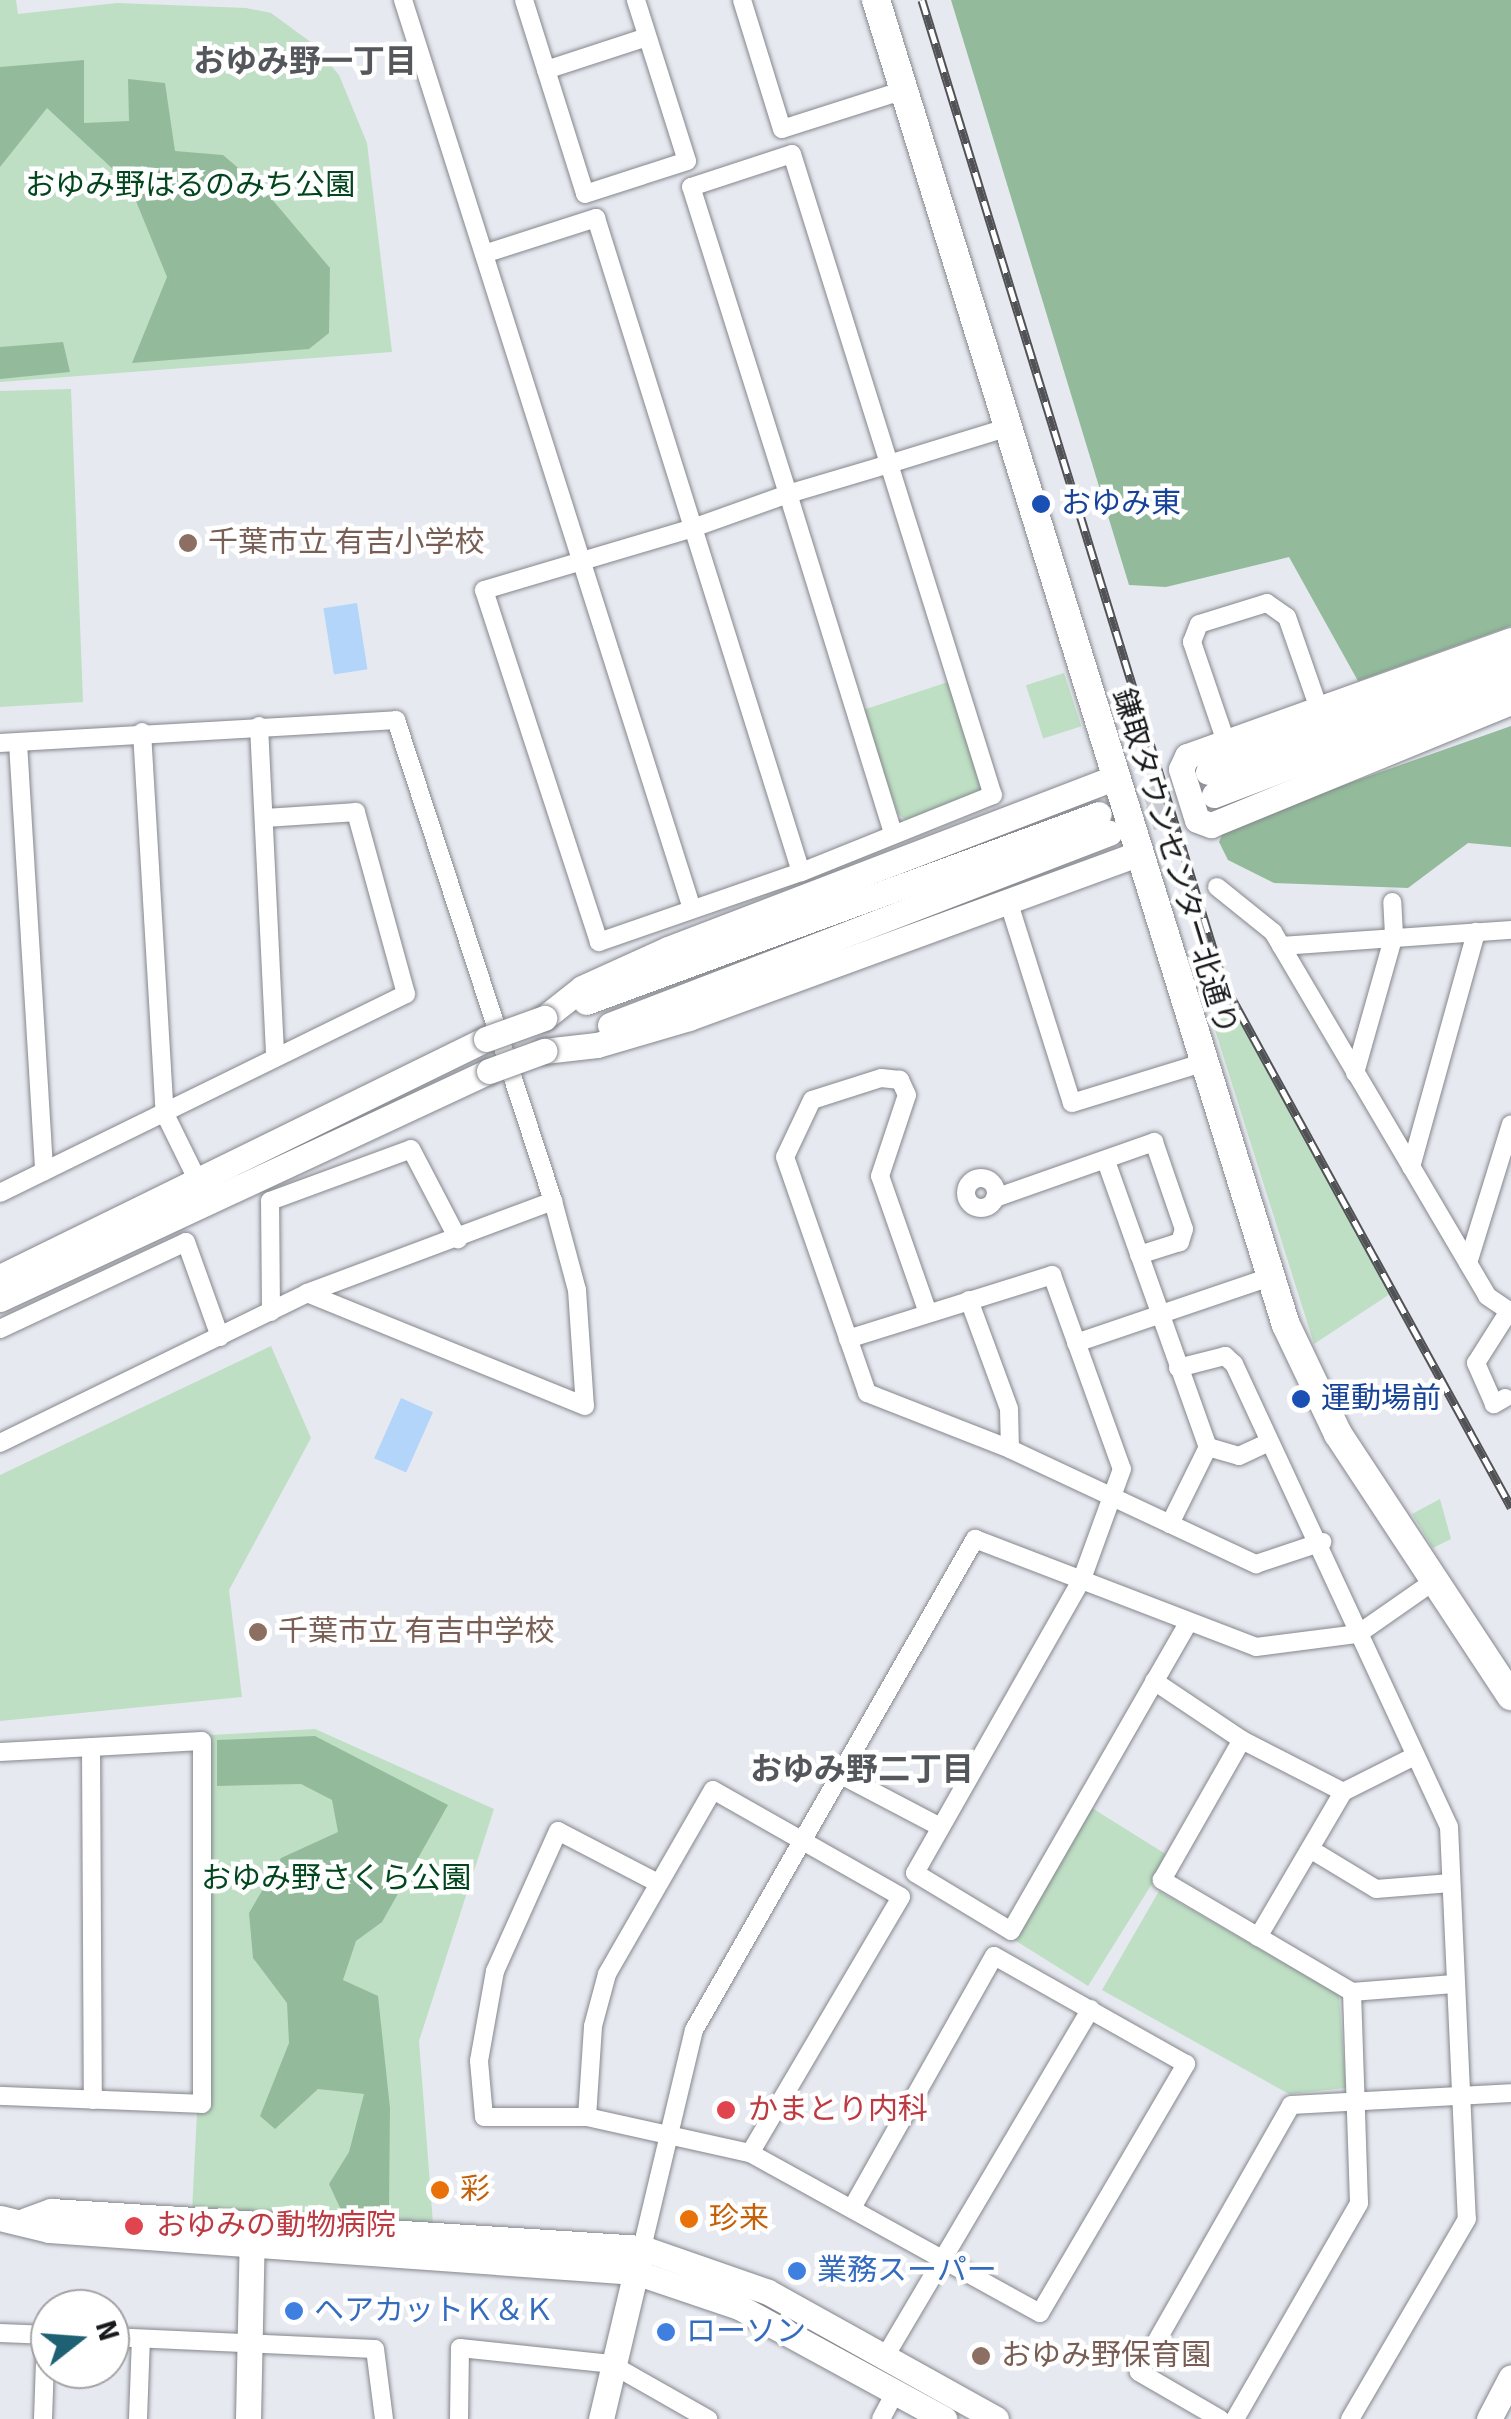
<!DOCTYPE html>
<html>
<head>
<meta charset="utf-8">
<style>
  body { margin:0 }
  #map { position:relative; width:1511px; height:2419px; overflow:hidden; background:#e7e9f0; font-family:Signika,"Noto Sans JP",sans-serif }
  div>[style] { position:absolute }
  [style*='--x'] { left:calc(var(--x)*1px); top:calc(var(--y)*1px); width:calc(var(--w)*1px); rotate:calc(var(--a)*1deg) }
  .green>* { inset:0; background:#bedfc4; transform-origin:0 0 }
  .forest>* { inset:0; background:#93bb9b }
  .water>* { inset:0; background:#b2d5f9; transform-origin:0 0 }
  .secondary-tunnel>* { height:25px; margin-top:-12.5px; transform-origin:0; background:repeating-linear-gradient(90deg,#c8cad0 0 25px,transparent 0 37px) }
  .roads { filter:drop-shadow(0 0 2px #84878c) drop-shadow(0 0 2px #84878c) }
  .street>* { height:18px; margin:-9px; padding:0 9px; transform-origin:9px; border-radius:9px; background:#fff }
  .street>.ring { margin:-9px; padding:0; box-sizing:content-box; background:none; border:18px solid #fff; border-radius:50% }
  .secondary>* { height:25px; margin:-12.5px; padding:0 12.5px; transform-origin:12.5px; border-radius:12.5px; background:#fff }
  .primary>* { height:28px; margin:-14px; padding:0 14px; transform-origin:14px; border-radius:14px; background:#fff }
  .rail>* { height:9px; margin-top:-4.5px; transform-origin:0; background:repeating-linear-gradient(90deg,#fff 0 15px,#505255 0 30px); box-sizing:border-box; border-block:2px solid #505255 }
  .bridges { filter:drop-shadow(0 0 2px #84878c) drop-shadow(0 0 2px #84878c) }
  .secondary-bridge>* { height:25px; margin:-12.5px; padding:0 12.5px; transform-origin:12.5px; border-radius:12.5px; background:#fff }
  .dots>* { width:28px; height:28px; translate:-50% -50%; box-sizing:border-box; border:5px solid #fff; border-radius:50% }
  span { translate:-50% -50%; white-space:nowrap; text-align:center; line-height:1.15; -webkit-text-stroke:9px #fff; paint-order:stroke }
  .park-label { font-size:30px; color:#01461d }
  .transit-label { font-size:30px; color:#164399 }
  .left { translate:0 -50%; text-align:left }
  .education-label { font-size:30px; color:#785e54 }
  .street-label { font-size:30px; color:#18191b }
  .health-label { font-size:30px; color:#be3a42 }
  .food-label { font-size:30px; color:#c56008 }
  .shop-label { font-size:30px; color:#366cbe }
  .neighbourhood-label { font-size:32px; color:#54575c; font-weight:700 }
  .north { position:absolute; left:30px; top:2289px; width:100px; height:100px; box-sizing:border-box; background:#fff; border:2px solid #a3a3a4; border-radius:50%; rotate:73deg; font-size:28px; font-weight:700; line-height:40px; text-align:center; color:#18191b }
  .north::after { content:''; display:block; margin:auto; width:35px; height:45px; background:#1f6174; clip-path:polygon(50% 0,100% 100%,50% 72%,0 100%) }
</style>
</head>
<body>
<div id="map">
  <div class="green">
    <i style="clip-path:polygon(0 0,16px 0,18px 14px,117px 3px,246px 8px,271px 13px,312px 43px,339px 75px,367px 143px,392px 352px,0 382px)"></i>
    <i style="clip-path:polygon(71px 389px,83px 702px,0 707px,0 391px)"></i>
    <i style="left:1064px;top:673px;width:56px;height:40px;rotate:72deg"></i>
    <i style="clip-path:polygon(948px 682px,982px 785px,979px 793px,907px 821px,898px 814px,863px 710px)"></i>
    <i style="clip-path:polygon(1224px 991px,1390px 1294px,1314px 1344px,1205px 998px)"></i>
    <i style="clip-path:polygon(271px 1346px,311px 1438px,229px 1590px,242px 1697px,0 1721px,0 1475px)"></i>
    <i style="clip-path:polygon(1440px 1499px,1451px 1539px,1433px 1548px,1412px 1514px)"></i>
    <i style="clip-path:polygon(315px 1729px,494px 1809px,419px 2041px,433px 2223px,192px 2211px,197px 2113px,206px 2113px,211px 1735px)"></i>
    <i style="left:1092px;top:1808px;width:91px;height:153px;rotate:32deg"></i>
    <i style="clip-path:polygon(1159px 1891px,1339px 1995px,1346px 2088px,1289px 2094px,1102px 1990px)"></i>
  </div>
  <div class="forest">
    <i style="clip-path:polygon(951px 0,1511px 0,1511px 626px,1358px 681px,1289px 557px,1166px 587px,1129px 585px)"></i>
    <i style="clip-path:polygon(84px 60px,84px 123px,129px 121px,128px 79px,165px 83px,175px 151px,223px 155px,265px 191px,330px 268px,329px 333px,309px 349px,132px 363px,167px 277px,129px 184px,47px 108px,0 167px,0 67px)"></i>
    <i style="clip-path:polygon(63px 342px,70px 372px,0 379px,0 347px)"></i>
    <i style="clip-path:polygon(1511px 726px,1511px 847px,1468px 843px,1408px 888px,1274px 883px,1228px 860px,1219px 842px,1225px 827px)"></i>
    <i style="clip-path:polygon(315px 1736px,448px 1805px,382px 1922px,356px 1941px,343px 1980px,378px 1996px,390px 2108px,389px 2211px,341px 2210px,329px 2184px,349px 2152px,364px 2094px,318px 2089px,275px 2129px,260px 2116px,289px 2043px,287px 2003px,253px 1958px,249px 1913px,281px 1858px,338px 1832px,332px 1800px,301px 1784px,217px 1786px,217px 1740px)"></i>
  </div>
  <div class="water">
    <i style="left:357px;top:603px;width:67px;height:34px;rotate:81deg"></i>
    <i style="left:401px;top:1398px;width:35px;height:66px;rotate:24deg"></i>
  </div>
  <div class="secondary-tunnel">
    <i style="--x:1109;--y:810;--w:100;--a:-21.2"></i>
    <i style="--x:1115;--y:831;--w:100;--a:-20.4"></i>
  </div>
  <div class="roads">
    <div class="street">
      <i style="--x:403;--y:0;--w:954;--a:72.36"></i>
      <i style="--x:524;--y:0;--w:203;--a:72.5"></i>
      <i style="--x:585;--y:194;--w:107;--a:-17.9"></i>
      <i style="--x:687;--y:161;--w:169;--a:-107.6"></i>
      <i style="--x:742;--y:0;--w:135;--a:72.8"></i>
      <i style="--x:782;--y:129;--w:128;--a:-17.7"></i>
      <i style="--x:546;--y:70;--w:106;--a:-18.1"></i>
      <i style="--x:484;--y:254;--w:118;--a:-17.8"></i>
      <i style="--x:596;--y:218;--w:685;--a:72.6"></i>
      <i style="--x:259;--y:726;--w:331;--a:87.2"></i>
      <i style="--x:142;--y:732;--w:383;--a:86.6"></i>
      <i style="--x:165;--y:1114;--w:72;--a:63.8"></i>
      <i style="--x:1226;--y:742;--w:106;--a:-108.8"></i>
      <i style="--x:1192;--y:642;--w:19;--a:-69"></i>
      <i style="--x:1199;--y:624;--w:71;--a:-17.2"></i>
      <i style="--x:1267;--y:603;--w:24;--a:35"></i>
      <i style="--x:1287;--y:617;--w:97;--a:70.8"></i>
      <i style="--x:0;--y:743;--w:397;--a:-3.3"></i>
      <i style="--x:396;--y:720;--w:506;--a:71.92"></i>
      <i style="--x:553;--y:1201;--w:92;--a:74.9"></i>
      <i style="--x:577;--y:1290;--w:116;--a:86.1"></i>
      <i style="--x:585;--y:1406;--w:300;--a:-157.9"></i>
      <i style="--x:18;--y:743;--w:429;--a:86.5"></i>
      <i style="--x:893;--y:833;--w:355;--a:-107.2"></i>
      <i style="--x:788;--y:494;--w:322;--a:-107.5"></i>
      <i style="--x:691;--y:187;--w:106;--a:-18.1"></i>
      <i style="--x:792;--y:154;--w:325;--a:72.6"></i>
      <i style="--x:889;--y:464;--w:347;--a:72.6"></i>
      <i style="--x:993;--y:795;--w:207;--a:158.1"></i>
      <i style="--x:801;--y:872;--w:214;--a:160.9"></i>
      <i style="--x:599;--y:942;--w:370;--a:-108.1"></i>
      <i style="--x:484;--y:590;--w:215;--a:-16.5"></i>
      <i style="--x:690;--y:529;--w:104;--a:-19.7"></i>
      <i style="--x:788;--y:494;--w:105;--a:-16.5"></i>
      <i style="--x:889;--y:464;--w:122;--a:-17.1"></i>
      <i style="--x:1217;--y:887;--w:72;--a:38.8"></i>
      <i style="--x:1273;--y:932;--w:422;--a:59.5"></i>
      <i style="--x:1487;--y:1296;--w:29;--a:34"></i>
      <i style="--x:1012;--y:913;--w:199;--a:72.5"></i>
      <i style="--x:1072;--y:1103;--w:136;--a:-17.1"></i>
      <i style="--x:1281;--y:946;--w:231;--a:-4"></i>
      <i style="--x:1355;--y:1073;--w:143;--a:-74.2"></i>
      <i style="--x:1394;--y:935;--w:33;--a:-93"></i>
      <i style="--x:1106;--y:1161;--w:304;--a:70.4"></i>
      <i style="--x:1208;--y:1447;--w:86;--a:116.3"></i>
      <i style="--x:1411;--y:1167;--w:244;--a:-74.5"></i>
      <i class="ring" style="left:966px;top:1178px;width:12px;height:12px"></i>
      <i style="--x:0;--y:1193;--w:452;--a:-26.1"></i>
      <i style="--x:406;--y:994;--w:189;--a:-105.4"></i>
      <i style="--x:356;--y:812;--w:90;--a:176.2"></i>
      <i style="--x:995;--y:1198;--w:169;--a:-19.4"></i>
      <i style="--x:1154;--y:1142;--w:92;--a:71"></i>
      <i style="--x:1184;--y:1229;--w:14;--a:107"></i>
      <i style="--x:1180;--y:1242;--w:43;--a:162.4"></i>
      <i style="--x:1468;--y:1263;--w:145;--a:-72.8"></i>
      <i style="--x:969;--y:1300;--w:116;--a:69.8"></i>
      <i style="--x:1009;--y:1409;--w:40;--a:88.6"></i>
      <i style="--x:271;--y:1312;--w:111;--a:-90.5"></i>
      <i style="--x:270;--y:1201;--w:150;--a:-20.2"></i>
      <i style="--x:411;--y:1149;--w:102;--a:62.4"></i>
      <i style="--x:928;--y:1313;--w:145;--a:-109.3"></i>
      <i style="--x:880;--y:1176;--w:85;--a:-71.6"></i>
      <i style="--x:907;--y:1095;--w:17;--a:-115"></i>
      <i style="--x:900;--y:1080;--w:19;--a:-174"></i>
      <i style="--x:881;--y:1078;--w:72;--a:162.3"></i>
      <i style="--x:812;--y:1100;--w:63;--a:115.3"></i>
      <i style="--x:785;--y:1157;--w:250;--a:70.8"></i>
      <i style="--x:867;--y:1393;--w:154;--a:21.4"></i>
      <i style="--x:1010;--y:1449;--w:272;--a:25.1"></i>
      <i style="--x:1256;--y:1564;--w:70;--a:-18.4"></i>
      <i style="--x:0;--y:1329;--w:205;--a:-25.1"></i>
      <i style="--x:186;--y:1242;--w:101;--a:70.3"></i>
      <i style="--x:848;--y:1339;--w:214;--a:-17.4"></i>
      <i style="--x:1052;--y:1275;--w:206;--a:70.2"></i>
      <i style="--x:1122;--y:1469;--w:117;--a:110"></i>
      <i style="--x:1082;--y:1579;--w:338;--a:119.6"></i>
      <i style="--x:915;--y:1873;--w:112;--a:31.1"></i>
      <i style="--x:1011;--y:1931;--w:351;--a:-60.1"></i>
      <i style="--x:1076;--y:1343;--w:205;--a:-18.8"></i>
      <i style="--x:1178;--y:1368;--w:49;--a:-14.3"></i>
      <i style="--x:1225;--y:1356;--w:12;--a:42"></i>
      <i style="--x:1234;--y:1364;--w:510;--a:65.09"></i>
      <i style="--x:1449;--y:1827;--w:392;--a:87.4"></i>
      <i style="--x:1467;--y:2219;--w:232;--a:120.3"></i>
      <i style="--x:1505;--y:1398;--w:13;--a:151"></i>
      <i style="--x:1494;--y:1404;--w:45;--a:-113.7"></i>
      <i style="--x:1476;--y:1363;--w:62;--a:-57.6"></i>
      <i style="--x:0;--y:1443;--w:342;--a:-26"></i>
      <i style="--x:307;--y:1293;--w:263;--a:-20.5"></i>
      <i style="--x:1208;--y:1447;--w:32;--a:16"></i>
      <i style="--x:1239;--y:1456;--w:33;--a:-25"></i>
      <i style="--x:1154;--y:1681;--w:106;--a:33.8"></i>
      <i style="--x:1242;--y:1740;--w:114;--a:27.2"></i>
      <i style="--x:1343;--y:1792;--w:78;--a:-26.6"></i>
      <i style="--x:91;--y:1747;--w:353;--a:89.7"></i>
      <i style="--x:0;--y:1752;--w:202;--a:-3.1"></i>
      <i style="--x:202;--y:1741;--w:363;--a:90"></i>
      <i style="--x:202;--y:2104;--w:202;--a:-177.7"></i>
      <i style="--x:843;--y:1776;--w:110;--a:27.7"></i>
      <i style="--x:1310;--y:1849;--w:77;--a:31.2"></i>
      <i style="--x:1376;--y:1889;--w:75;--a:-4.6"></i>
      <i style="--x:656;--y:1882;--w:110;--a:-152.5"></i>
      <i style="--x:558;--y:1831;--w:154;--a:114.2"></i>
      <i style="--x:495;--y:1971;--w:91;--a:100.1"></i>
      <i style="--x:479;--y:2061;--w:56;--a:84.9"></i>
      <i style="--x:484;--y:2117;--w:103;--a:0"></i>
      <i style="--x:587;--y:2117;--w:167;--a:12.5"></i>
      <i style="--x:750;--y:2153;--w:331;--a:28.9"></i>
      <i style="--x:1040;--y:2313;--w:289;--a:-59.6"></i>
      <i style="--x:1186;--y:2064;--w:220;--a:-150.6"></i>
      <i style="--x:994;--y:1956;--w:285;--a:119.4"></i>
      <i style="--x:1258;--y:1937;--w:168;--a:-59.6"></i>
      <i style="--x:1352;--y:1992;--w:102;--a:-4.5"></i>
      <i style="--x:587;--y:2117;--w:91;--a:-86.2"></i>
      <i style="--x:593;--y:2026;--w:54;--a:-74.9"></i>
      <i style="--x:607;--y:1974;--w:212;--a:-60.1"></i>
      <i style="--x:713;--y:1790;--w:216;--a:29.6"></i>
      <i style="--x:901;--y:1897;--w:297;--a:120.5"></i>
      <i style="--x:642;--y:2248;--w:224;--a:-76.6"></i>
      <i style="--x:694;--y:2030;--w:566;--a:-60.22"></i>
      <i style="--x:975;--y:1539;--w:301;--a:21"></i>
      <i style="--x:1256;--y:1647;--w:103;--a:-7.3"></i>
      <i style="--x:1358;--y:1634;--w:93;--a:-34.9"></i>
      <i style="--x:0;--y:2333;--w:50;--a:2.3"></i>
      <i style="--x:110;--y:2337;--w:265;--a:2.6"></i>
      <i style="--x:375;--y:2349;--w:71;--a:82.7"></i>
      <i style="--x:886;--y:2355;--w:402;--a:-59.4"></i>
      <i style="--x:43;--y:2419;--w:84;--a:-88"></i>
      <i style="--x:138;--y:2419;--w:80;--a:-87.9"></i>
      <i style="--x:459;--y:2419;--w:71;--a:-89.2"></i>
      <i style="--x:460;--y:2348;--w:152;--a:6"></i>
      <i style="--x:611;--y:2364;--w:112;--a:29.6"></i>
      <i style="--x:881;--y:2419;--w:32;--a:-62"></i>
      <i style="--x:1220;--y:2419;--w:94;--a:-149.9"></i>
      <i style="--x:1139;--y:2372;--w:307;--a:-60.3"></i>
      <i style="--x:1291;--y:2105;--w:220;--a:-3.1"></i>
      <i style="--x:1235;--y:2419;--w:249;--a:-60.1"></i>
      <i style="--x:1359;--y:2203;--w:211;--a:-91.9"></i>
      <i style="--x:1352;--y:1992;--w:221;--a:-149.5"></i>
      <i style="--x:1162;--y:1880;--w:161;--a:-60.3"></i>
    </div>
    <div class="secondary">
      <i style="--x:1511;--y:640;--w:344;--a:160.3"></i>
      <i style="--x:1187;--y:756;--w:14;--a:115"></i>
      <i style="--x:1181;--y:769;--w:53;--a:72.6"></i>
      <i style="--x:1197;--y:820;--w:15;--a:20"></i>
      <i style="--x:1211;--y:825;--w:324;--a:-22.3"></i>
      <i style="--x:1208;--y:772;--w:323;--a:-20.5"></i>
      <i style="--x:1214;--y:795;--w:318;--a:-20.8"></i>
      <i style="--x:586;--y:1002;--w:546;--a:-20.13"></i>
      <i style="--x:544;--y:1018;--w:48;--a:-38.3"></i>
      <i style="--x:582;--y:988;--w:94;--a:-24.4"></i>
      <i style="--x:668;--y:949;--w:478;--a:-21"></i>
      <i style="--x:610;--y:1025;--w:535;--a:-21.05"></i>
      <i style="--x:544;--y:1051;--w:53;--a:-6.5"></i>
      <i style="--x:597;--y:1045;--w:96;--a:-16.4"></i>
      <i style="--x:689;--y:1018;--w:478;--a:-20.1"></i>
      <i style="--x:0;--y:1277;--w:541;--a:-26.09"></i>
      <i style="--x:0;--y:1299;--w:540;--a:-25"></i>
      <i style="--x:0;--y:2218;--w:50;--a:13.8"></i>
      <i style="--x:49;--y:2230;--w:588;--a:4.1"></i>
      <i style="--x:635;--y:2272;--w:110;--a:18.6"></i>
      <i style="--x:739;--y:2307;--w:234;--a:28.6"></i>
      <i style="--x:26;--y:2220;--w:27;--a:-20"></i>
      <i style="--x:51;--y:2211;--w:592;--a:3.58"></i>
      <i style="--x:642;--y:2248;--w:133;--a:19.2"></i>
      <i style="--x:768;--y:2292;--w:261;--a:29.1"></i>
      <i style="--x:248;--y:2419;--w:187;--a:-88.8"></i>
      <i style="--x:601;--y:2419;--w:165;--a:-76.7"></i>
      <i style="--x:1489;--y:2419;--w:47;--a:-62.4"></i>
    </div>
    <div class="primary">
      <i style="--x:876;--y:0;--w:1387;--a:72.81"></i>
      <i style="--x:1286;--y:1325;--w:121;--a:64.5"></i>
      <i style="--x:1338;--y:1434;--w:314;--a:56.6"></i>
    </div>
  </div>
  <div class="rail">
    <i style="--x:922;--y:0;--w:1029;--a:72.94"></i>
    <i style="--x:1224;--y:984;--w:597;--a:61.24"></i>
  </div>
  <div class="bridges">
    <div class="secondary-bridge">
      <i style="--x:486;--y:1039;--w:62;--a:-19.9"></i>
      <i style="--x:489;--y:1071;--w:59;--a:-20"></i>
    </div>
  </div>
  <div class="dots">
    <i style="left:1041px;top:504px;background:#1a4fb4"></i>
    <i style="left:188px;top:543px;background:#8d6e63"></i>
    <i style="left:1301px;top:1399px;background:#1a4fb4"></i>
    <i style="left:258px;top:1632px;background:#8d6e63"></i>
    <i style="left:726px;top:2110px;background:#e0444e"></i>
    <i style="left:440px;top:2190px;background:#e8710a"></i>
    <i style="left:689px;top:2219px;background:#e8710a"></i>
    <i style="left:134px;top:2226px;background:#e0444e"></i>
    <i style="left:797px;top:2271px;background:#3f7fe0"></i>
    <i style="left:294px;top:2311px;background:#3f7fe0"></i>
    <i style="left:666px;top:2332px;background:#3f7fe0"></i>
    <i style="left:981px;top:2356px;background:#8d6e63"></i>
  </div>
  <div class="park-label">
    <span style="left:190px;top:186px">おゆみ野はるのみち公園</span>
    <span style="left:336px;top:1879px">おゆみ野さくら公園</span>
  </div>
  <div class="transit-label">
    <span class="left" style="left:1061px;top:504px">おゆみ東</span>
    <span class="left" style="left:1321px;top:1399px">運動場前</span>
  </div>
  <div class="education-label">
    <span class="left" style="left:208px;top:543px">千葉市立 有吉小学校</span>
    <span class="left" style="left:278px;top:1632px">千葉市立 有吉中学校</span>
    <span class="left" style="left:1001px;top:2356px">おゆみ野保育園</span>
  </div>
  <div class="street-label">
    <span style="left:1174px;top:862px;rotate:73deg">鎌取タウンセンター北通り</span>
  </div>
  <div class="health-label">
    <span class="left" style="left:748px;top:2110px">かまとり内科</span>
    <span class="left" style="left:156px;top:2226px">おゆみの動物病院</span>
  </div>
  <div class="food-label">
    <span class="left" style="left:460px;top:2190px">彩</span>
    <span class="left" style="left:709px;top:2219px">珍来</span>
  </div>
  <div class="shop-label">
    <span class="left" style="left:817px;top:2271px">業務スーパー</span>
    <span class="left" style="left:314px;top:2311px">ヘアカットＫ＆Ｋ</span>
    <span class="left" style="left:686px;top:2332px">ローソン</span>
  </div>
  <div class="neighbourhood-label">
    <span style="left:305px;top:62px">おゆみ野一丁目</span>
    <span style="left:862px;top:1770px">おゆみ野二丁目</span>
  </div>
  <div class="north">N</div>
</div>
</body>
</html>
